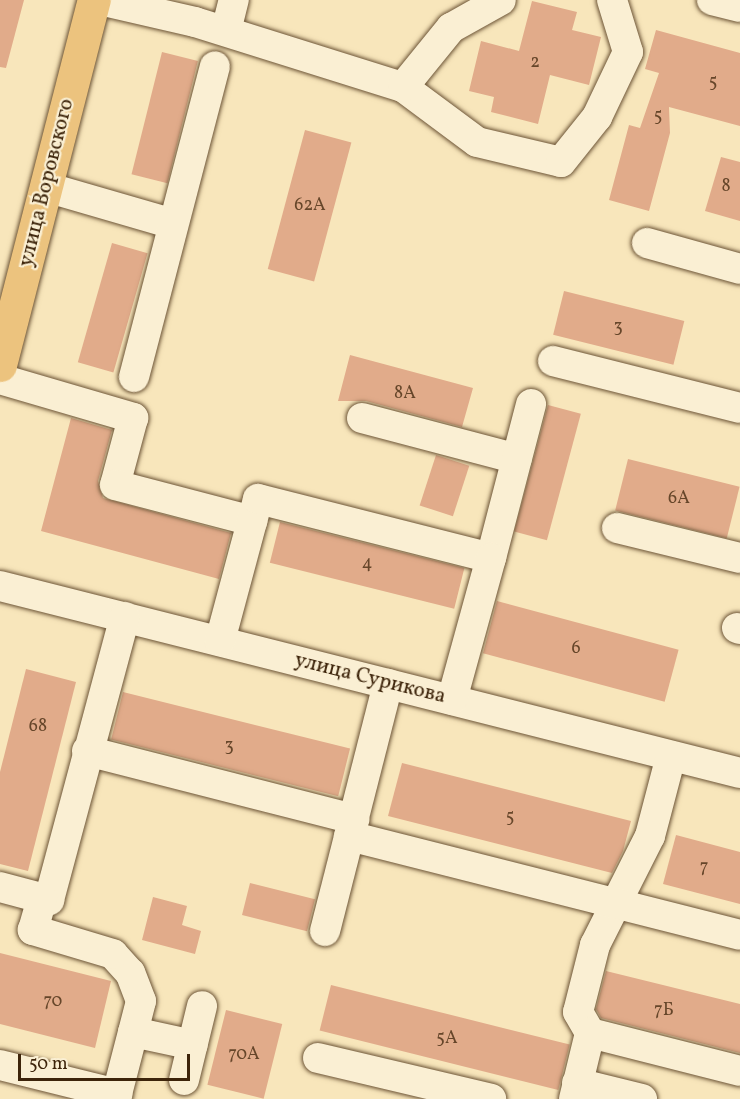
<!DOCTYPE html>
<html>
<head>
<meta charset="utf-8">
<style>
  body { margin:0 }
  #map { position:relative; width:740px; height:1099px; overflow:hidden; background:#f8e6bb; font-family:Vollkorn,serif }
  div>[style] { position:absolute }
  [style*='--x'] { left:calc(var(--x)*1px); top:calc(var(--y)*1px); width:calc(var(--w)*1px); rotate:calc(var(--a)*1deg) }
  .building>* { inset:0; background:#e1ab8a; transform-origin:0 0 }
  .roads { filter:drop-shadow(0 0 2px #6c5436) drop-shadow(0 0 2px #6c5436) }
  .minor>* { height:30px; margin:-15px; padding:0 15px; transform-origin:15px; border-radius:15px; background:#faefd3 }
  .major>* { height:33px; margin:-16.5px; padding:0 16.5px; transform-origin:16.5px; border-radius:16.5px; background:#ecc37e }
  span { translate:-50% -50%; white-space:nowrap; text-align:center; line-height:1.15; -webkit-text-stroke:4.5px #faefd3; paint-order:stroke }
  .number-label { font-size:18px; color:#66462a }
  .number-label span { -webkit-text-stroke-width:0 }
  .street-label { font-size:21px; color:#3d240a }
  .scale { position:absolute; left:18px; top:1054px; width:172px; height:27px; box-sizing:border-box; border:3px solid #3d240a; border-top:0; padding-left:8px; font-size:18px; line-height:21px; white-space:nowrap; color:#3d240a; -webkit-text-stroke:4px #faefd3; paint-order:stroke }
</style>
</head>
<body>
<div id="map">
  <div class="building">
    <i style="clip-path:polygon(0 0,24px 0,6px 68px,0 67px)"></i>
    <i style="clip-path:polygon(532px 1px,577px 12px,572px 30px,601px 37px,589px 85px,550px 75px,538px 124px,491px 112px,494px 97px,469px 91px,481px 41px,519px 51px)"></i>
    <i style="clip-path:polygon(656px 30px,740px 53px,740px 126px,669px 107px,670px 133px,649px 211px,609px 200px,629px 125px,640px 128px,659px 73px,645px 69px)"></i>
    <i style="left:162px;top:52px;width:37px;height:126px;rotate:14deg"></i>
    <i style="left:305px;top:130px;width:48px;height:144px;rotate:15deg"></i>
    <i style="clip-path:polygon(721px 157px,740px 162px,740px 221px,705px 211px)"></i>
    <i style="left:112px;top:243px;width:37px;height:124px;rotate:16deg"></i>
    <i style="left:564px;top:291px;width:124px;height:45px;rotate:14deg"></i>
    <i style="clip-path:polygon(350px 355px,473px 388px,462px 427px,366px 401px,338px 401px)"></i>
    <i style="left:548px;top:405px;width:34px;height:131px;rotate:15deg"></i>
    <i style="clip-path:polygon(71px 418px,112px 430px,98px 481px,103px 498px,231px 533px,219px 579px,41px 531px)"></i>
    <i style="left:436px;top:455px;width:35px;height:53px;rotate:18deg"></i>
    <i style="left:628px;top:459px;width:115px;height:53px;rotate:14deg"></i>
    <i style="left:280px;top:522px;width:190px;height:42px;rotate:14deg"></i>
    <i style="left:497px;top:601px;width:188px;height:54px;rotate:15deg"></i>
    <i style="clip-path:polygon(26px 669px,76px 682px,28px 871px,0 864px,0 772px)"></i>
    <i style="left:123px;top:692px;width:234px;height:49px;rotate:14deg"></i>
    <i style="clip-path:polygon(402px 763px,631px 821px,623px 851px,612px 873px,388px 816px)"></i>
    <i style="clip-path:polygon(676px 835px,740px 852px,740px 904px,663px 884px)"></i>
    <i style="left:250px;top:883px;width:67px;height:33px;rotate:14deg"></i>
    <i style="clip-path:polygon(153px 897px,187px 906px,182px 925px,201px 931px,195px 954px,142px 940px)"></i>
    <i style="clip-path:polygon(0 953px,111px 981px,95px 1048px,0 1024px)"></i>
    <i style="clip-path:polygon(606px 971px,740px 1004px,740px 1053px,601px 1018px,596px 1009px)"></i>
    <i style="left:331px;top:985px;width:246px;height:47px;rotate:14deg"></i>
    <i style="left:226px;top:1010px;width:58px;height:77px;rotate:14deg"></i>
  </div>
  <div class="roads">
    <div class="minor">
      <i style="--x:99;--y:0;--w:98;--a:12.9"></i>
      <i style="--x:195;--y:22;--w:218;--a:17.4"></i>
      <i style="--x:403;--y:87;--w:92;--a:36.6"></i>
      <i style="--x:477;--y:142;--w:86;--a:13.4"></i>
      <i style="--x:561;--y:162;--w:58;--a:-51.3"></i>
      <i style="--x:597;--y:117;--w:72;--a:-64.5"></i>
      <i style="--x:628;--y:52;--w:54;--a:-107.1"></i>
      <i style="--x:712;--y:0;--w:29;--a:14"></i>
      <i style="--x:226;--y:31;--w:32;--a:-76"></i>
      <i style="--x:403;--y:87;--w:76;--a:-50.9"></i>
      <i style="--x:451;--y:28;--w:57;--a:-29.2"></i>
      <i style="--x:46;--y:187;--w:132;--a:16.2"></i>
      <i style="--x:647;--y:243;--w:97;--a:15.6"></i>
      <i style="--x:553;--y:361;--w:193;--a:14.1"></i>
      <i style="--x:134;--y:377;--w:321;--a:-75.4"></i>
      <i style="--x:0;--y:379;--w:139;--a:16.3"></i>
      <i style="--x:133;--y:418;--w:69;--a:105"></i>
      <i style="--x:115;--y:485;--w:142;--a:14.7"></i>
      <i style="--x:362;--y:418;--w:160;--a:14.8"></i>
      <i style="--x:617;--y:528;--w:127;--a:13.7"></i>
      <i style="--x:491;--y:558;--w:159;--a:-75.4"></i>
      <i style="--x:0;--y:586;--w:763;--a:14.18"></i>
      <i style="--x:737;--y:628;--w:3;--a:18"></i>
      <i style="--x:220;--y:641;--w:147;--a:-75"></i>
      <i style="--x:258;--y:499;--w:240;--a:14.2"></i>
      <i style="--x:491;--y:558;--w:147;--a:105.4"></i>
      <i style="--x:87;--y:751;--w:276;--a:14.3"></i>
      <i style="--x:671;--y:756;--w:83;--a:104.7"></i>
      <i style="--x:650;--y:836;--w:122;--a:116.8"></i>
      <i style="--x:595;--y:945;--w:69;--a:104.2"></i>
      <i style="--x:578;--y:1012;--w:24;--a:60"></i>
      <i style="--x:590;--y:1033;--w:155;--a:14.2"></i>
      <i style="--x:349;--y:836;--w:403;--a:14.2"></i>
      <i style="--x:0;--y:887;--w:51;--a:14.9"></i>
      <i style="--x:49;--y:900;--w:293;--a:-75"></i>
      <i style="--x:325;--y:931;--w:255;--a:-75.7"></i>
      <i style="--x:133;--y:1032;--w:61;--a:12.2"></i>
      <i style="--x:318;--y:1058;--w:178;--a:13.3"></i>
      <i style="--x:0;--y:1065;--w:121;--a:13.9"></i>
      <i style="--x:117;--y:1094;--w:96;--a:-75.5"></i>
      <i style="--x:141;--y:1001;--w:30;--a:-111"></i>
      <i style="--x:130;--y:973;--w:25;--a:-132"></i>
      <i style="--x:113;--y:954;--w:84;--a:-163.3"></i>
      <i style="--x:33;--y:930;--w:33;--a:-74"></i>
      <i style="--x:184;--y:1080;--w:76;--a:-76.3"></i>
      <i style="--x:577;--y:1083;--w:67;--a:13.8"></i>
      <i style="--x:574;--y:1099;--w:68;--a:-76.4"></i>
    </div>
    <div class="major">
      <i style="--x:0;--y:365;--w:377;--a:-75.6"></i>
    </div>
  </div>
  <div class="number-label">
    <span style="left:535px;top:63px">2</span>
    <span style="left:713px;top:83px">5</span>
    <span style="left:658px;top:117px">5</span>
    <span style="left:726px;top:187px">8</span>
    <span style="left:310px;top:206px">62А</span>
    <span style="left:618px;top:328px">3</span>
    <span style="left:405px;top:394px">8А</span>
    <span style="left:679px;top:499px">6А</span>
    <span style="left:367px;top:564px">4</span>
    <span style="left:576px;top:649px">6</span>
    <span style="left:38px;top:727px">68</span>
    <span style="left:229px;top:747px">3</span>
    <span style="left:510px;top:818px">5</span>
    <span style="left:704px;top:868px">7</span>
    <span style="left:53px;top:1002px">70</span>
    <span style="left:664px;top:1011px">7Б</span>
    <span style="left:447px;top:1039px">5А</span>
    <span style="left:244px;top:1055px">70А</span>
  </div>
  <div class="street-label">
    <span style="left:47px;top:183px;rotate:-76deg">улица Воровского</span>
    <span style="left:370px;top:679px;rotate:14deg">улица Сурикова</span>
  </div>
  <div class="scale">50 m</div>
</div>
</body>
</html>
